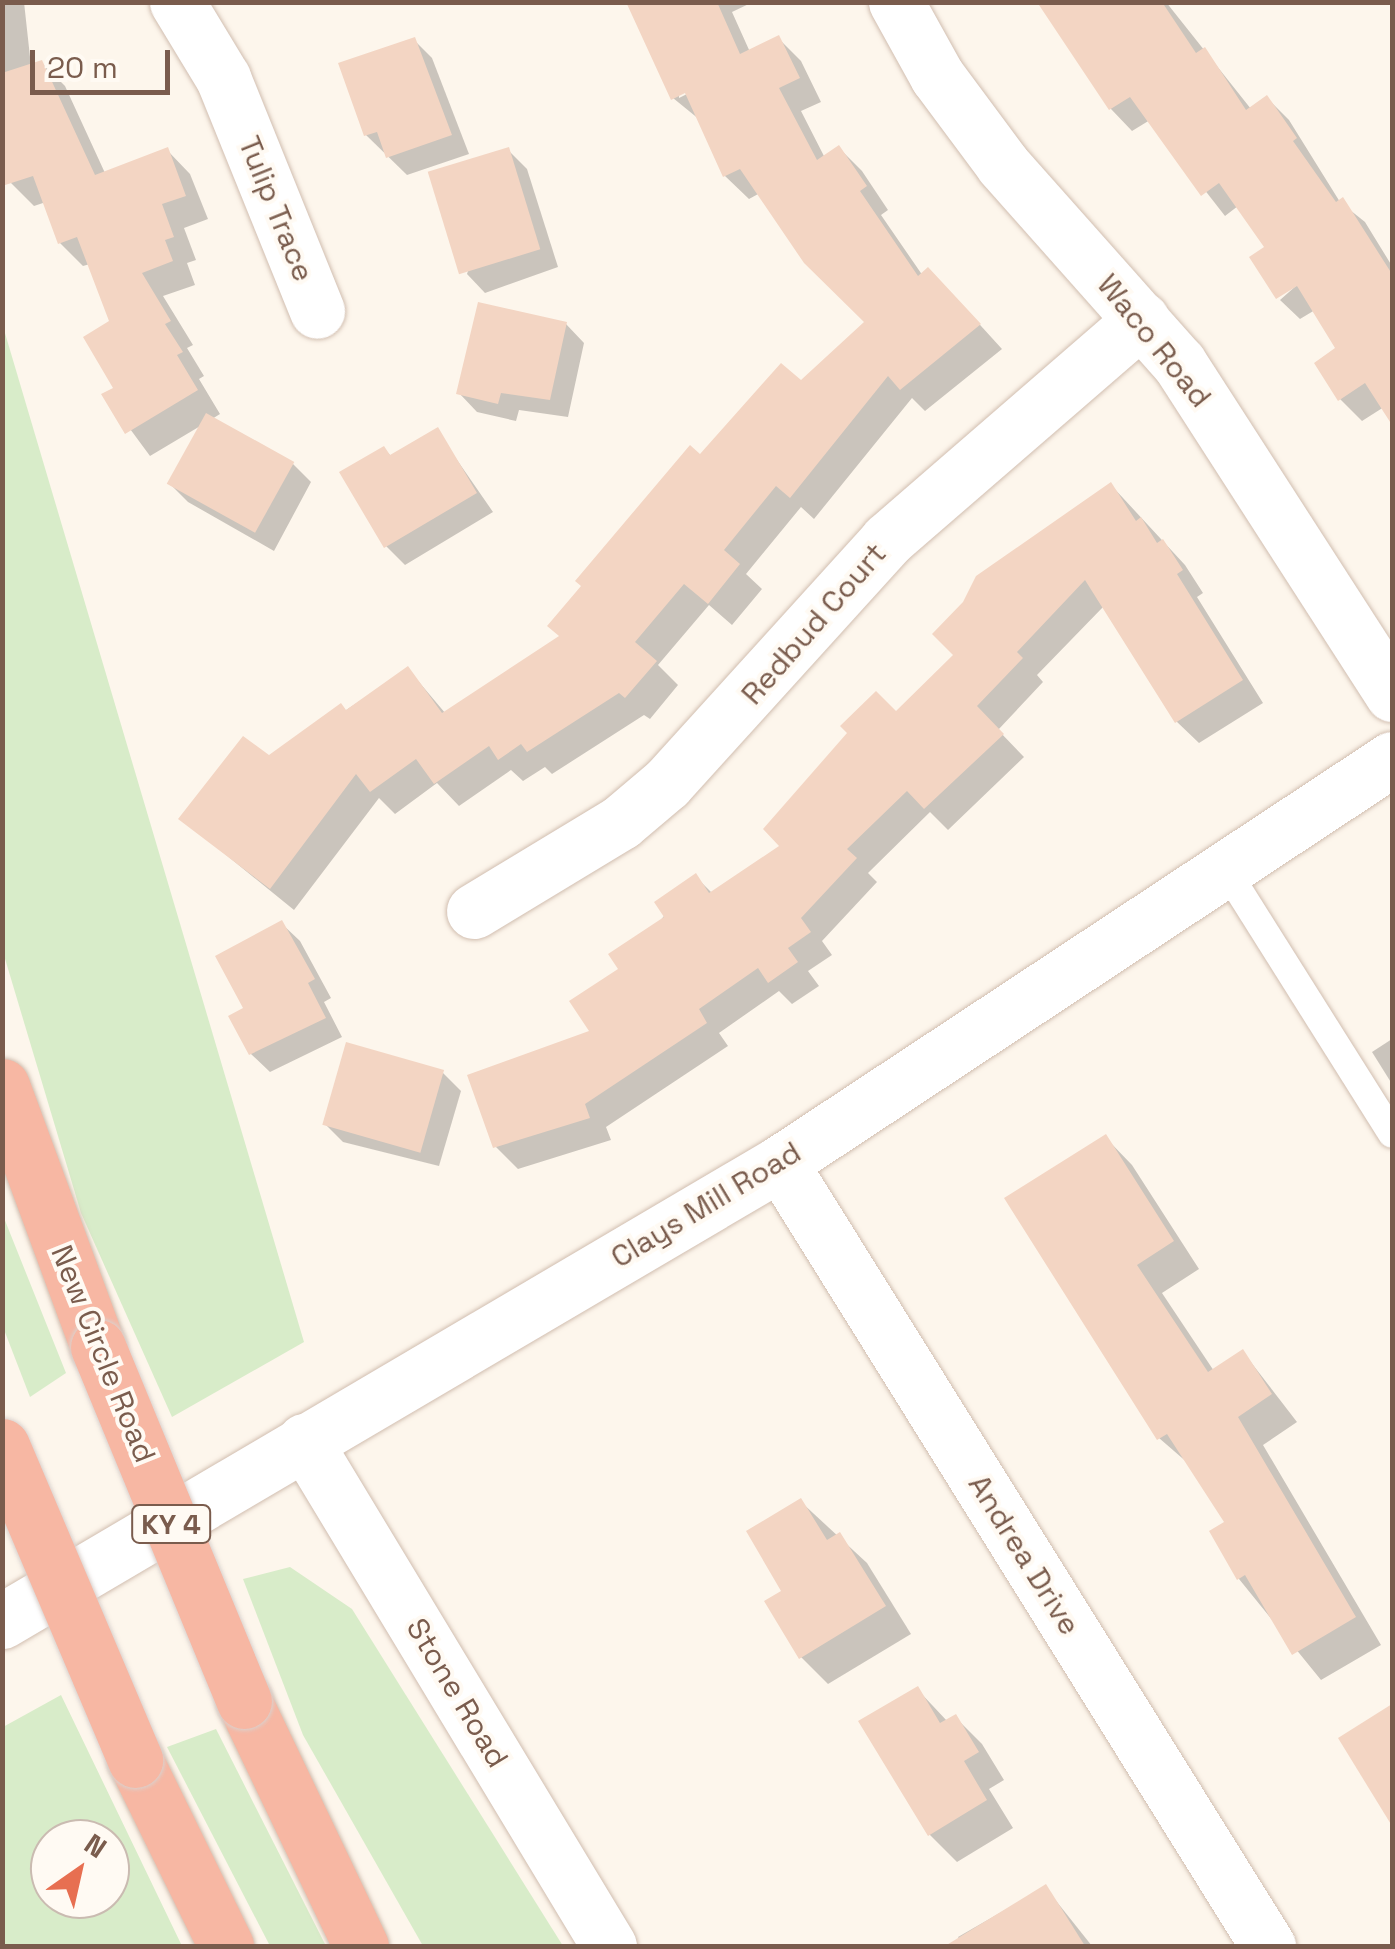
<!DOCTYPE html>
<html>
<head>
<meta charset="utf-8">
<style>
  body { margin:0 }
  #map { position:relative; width:1395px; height:1949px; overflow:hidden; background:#fdf6ec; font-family:"Space Grotesk",sans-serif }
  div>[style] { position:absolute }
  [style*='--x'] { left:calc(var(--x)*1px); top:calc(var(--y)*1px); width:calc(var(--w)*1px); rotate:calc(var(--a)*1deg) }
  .green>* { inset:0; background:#d8ecc9 }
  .shadow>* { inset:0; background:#0003 }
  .building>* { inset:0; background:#f3d5c3; transform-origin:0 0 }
  .roads { filter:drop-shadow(0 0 2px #d1beb0) drop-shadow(0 0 2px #d1beb0) }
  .lane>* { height:28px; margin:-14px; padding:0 14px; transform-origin:14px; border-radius:14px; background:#fff }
  .street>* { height:55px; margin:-27.5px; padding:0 27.5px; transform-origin:27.5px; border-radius:27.5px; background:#fff }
  .secondary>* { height:55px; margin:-27.5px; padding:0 27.5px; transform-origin:27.5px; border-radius:27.5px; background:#fff }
  .highway>* { height:55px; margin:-27.5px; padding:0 27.5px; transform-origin:27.5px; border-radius:27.5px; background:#f7b7a3 }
  .bridges { filter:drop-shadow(0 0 2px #dad1cd) drop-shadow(0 0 2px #dad1cd) }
  .highway-bridge>* { height:55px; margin:-27.5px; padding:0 27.5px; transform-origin:27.5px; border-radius:27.5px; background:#f7b7a3 }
  span { translate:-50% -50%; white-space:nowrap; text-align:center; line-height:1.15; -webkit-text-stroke:8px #fffaf3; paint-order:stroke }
  .shield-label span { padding:2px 8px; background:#fffaf3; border:2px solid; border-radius:8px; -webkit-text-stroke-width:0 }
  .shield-label { font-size:28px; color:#7a5c4d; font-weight:700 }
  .street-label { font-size:30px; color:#7a5c4d }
  .frame { position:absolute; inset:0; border:5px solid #7a5c4d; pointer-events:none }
  .north { position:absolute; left:30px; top:1819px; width:100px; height:100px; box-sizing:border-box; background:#fffaf3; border:2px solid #cabbb1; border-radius:50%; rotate:34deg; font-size:28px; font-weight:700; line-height:40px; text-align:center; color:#7a5c4d }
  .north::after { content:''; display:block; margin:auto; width:35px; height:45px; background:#e76f51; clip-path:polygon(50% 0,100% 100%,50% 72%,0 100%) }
  .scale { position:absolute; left:30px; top:50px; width:140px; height:45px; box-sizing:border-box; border:5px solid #7a5c4d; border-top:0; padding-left:12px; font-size:30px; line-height:35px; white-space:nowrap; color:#7a5c4d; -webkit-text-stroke:8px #fffaf3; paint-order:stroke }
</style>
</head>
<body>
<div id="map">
  <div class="green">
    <i style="clip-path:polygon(2px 323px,304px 1342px,172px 1417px,81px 1213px,3px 952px)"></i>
    <i style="clip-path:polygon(2px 1213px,66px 1373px,30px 1397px,3px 1327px)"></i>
    <i style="clip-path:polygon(290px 1567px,352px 1609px,563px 1946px,423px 1946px,303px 1735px,243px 1579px)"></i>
    <i style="clip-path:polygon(evenodd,61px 1695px,182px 1946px,3px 1946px,3px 1727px,61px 1695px,50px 1839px,110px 1839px,110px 1899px,50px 1899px,50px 1839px)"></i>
    <i style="clip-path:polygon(216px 1729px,326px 1946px,270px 1946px,167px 1747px)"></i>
  </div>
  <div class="shadow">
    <i style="clip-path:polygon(2px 2px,24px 2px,31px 66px,41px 62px,65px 86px,105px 173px,167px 150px,190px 174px,208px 219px,184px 228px,196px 260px,187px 263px,195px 285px,163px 296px,193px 345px,187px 348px,204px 376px,199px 379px,220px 414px,212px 419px,293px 464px,311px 482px,274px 551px,188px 502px,170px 484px,202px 425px,150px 456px,105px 395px,116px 389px,112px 322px,90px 264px,83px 266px,60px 243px,46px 202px,34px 206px,11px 183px,2px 158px)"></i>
    <i style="clip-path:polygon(evenodd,629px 2px,753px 2px,732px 12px,750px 52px,778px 38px,801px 61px,821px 102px,801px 111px,825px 158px,839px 148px,862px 171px,888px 210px,881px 215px,923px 276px,951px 293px,1002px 349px,925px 411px,912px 398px,814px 519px,801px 507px,746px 574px,762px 589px,732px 625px,709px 605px,658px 665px,678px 685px,650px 719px,644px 715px,552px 774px,545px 767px,523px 781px,511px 770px,459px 806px,437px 783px,395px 814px,379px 798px,294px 910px,182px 819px,408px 669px,446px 714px,562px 637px,701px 457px,801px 384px,867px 322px,760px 193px,749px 199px,725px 176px,700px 120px,673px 98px,629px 2px,697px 89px,679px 98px,679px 93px,697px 89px)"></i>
    <i style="clip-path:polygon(1043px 2px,1166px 2px,1251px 109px,1267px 98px,1289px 120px,1340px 202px,1365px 222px,1392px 266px,1392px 420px,1384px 407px,1362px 421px,1340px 399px,1339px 349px,1315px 310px,1300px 319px,1280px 300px,1306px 277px,1278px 297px,1267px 248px,1238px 206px,1225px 216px,1150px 120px,1132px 131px,1111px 109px)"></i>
    <i style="clip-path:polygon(414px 40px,432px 58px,469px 154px,407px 175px,366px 135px)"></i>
    <i style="clip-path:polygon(508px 150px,527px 169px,558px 267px,485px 293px,467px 274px)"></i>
    <i style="clip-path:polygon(566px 324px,584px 343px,568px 417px,519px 410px,516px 421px,477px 412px,459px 393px)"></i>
    <i style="clip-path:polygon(437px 431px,493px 512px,405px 565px,386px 546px,384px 449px,392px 457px)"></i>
    <i style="clip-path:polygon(1111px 485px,1185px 565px,1203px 593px,1197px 597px,1263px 703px,1199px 743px,1176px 721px,1104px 606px,1037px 675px,1043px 682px,998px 730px,1024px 757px,948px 830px,930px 812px,868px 873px,877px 882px,822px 941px,832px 955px,808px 971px,819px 986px,792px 1004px,779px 991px,719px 1033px,728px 1046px,606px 1127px,611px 1140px,518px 1169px,495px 1146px,593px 1032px,622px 970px,695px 876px,713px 894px,782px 846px)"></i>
    <i style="clip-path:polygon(281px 923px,300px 941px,331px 998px,324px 1002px,342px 1037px,270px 1072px,251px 1054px,246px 1009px)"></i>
    <i style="clip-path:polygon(1392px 1039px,1392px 1084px,1372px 1052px)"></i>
    <i style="clip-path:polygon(443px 1073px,461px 1091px,439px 1166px,343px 1142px,325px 1124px)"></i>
    <i style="clip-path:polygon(1105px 1137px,1132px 1165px,1199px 1269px,1162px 1293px,1214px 1371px,1243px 1352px,1297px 1422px,1263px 1445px,1381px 1645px,1321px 1680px,1239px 1579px,1227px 1523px,1189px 1464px,1159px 1438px)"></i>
    <i style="clip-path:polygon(800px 1501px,867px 1563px,911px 1634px,828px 1684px,801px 1657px,785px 1592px)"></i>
    <i style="clip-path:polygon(917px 1689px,948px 1722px,955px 1717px,982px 1744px,1004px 1780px,989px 1789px,1013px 1828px,957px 1862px,930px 1835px)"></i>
    <i style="clip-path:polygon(1392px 1707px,1392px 1822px,1341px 1739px)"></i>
    <i style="clip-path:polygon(1045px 1887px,1092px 1946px,963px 1946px,958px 1937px)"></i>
  </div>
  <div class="building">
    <i style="clip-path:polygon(626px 2px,717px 2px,740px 54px,779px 35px,800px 78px,779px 88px,817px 160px,839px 145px,867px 186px,860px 191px,918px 276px,928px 267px,981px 324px,900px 390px,888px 376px,790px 498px,776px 486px,724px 550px,740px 564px,708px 604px,684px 584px,635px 642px,657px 661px,625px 698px,619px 693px,527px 752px,521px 744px,498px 760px,489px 746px,434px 784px,416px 759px,370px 792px,356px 774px,270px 889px,178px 819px,243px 736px,269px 755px,341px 703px,346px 710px,408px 666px,442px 713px,559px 636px,547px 626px,581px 586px,575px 581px,690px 445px,700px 454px,781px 363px,801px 380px,864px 322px,804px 263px,740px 169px,723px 177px,685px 93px,671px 100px)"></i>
    <i style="clip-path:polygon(1037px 2px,1162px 2px,1196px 53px,1205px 47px,1246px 110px,1267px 95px,1297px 138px,1293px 141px,1336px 202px,1343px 197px,1392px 274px,1392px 425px,1365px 383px,1338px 401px,1314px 363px,1335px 348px,1297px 286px,1276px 299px,1249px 257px,1264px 247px,1219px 183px,1201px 196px,1130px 97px,1109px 110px)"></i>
    <i style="clip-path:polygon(415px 37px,452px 135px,386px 158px,377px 132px,364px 136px,338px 63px)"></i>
    <i style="clip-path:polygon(42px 60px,95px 175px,168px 147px,186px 196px,162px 204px,174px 237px,165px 240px,173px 261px,142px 273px,171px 321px,165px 324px,183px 352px,177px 355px,198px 390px,125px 434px,101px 394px,113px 388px,83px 337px,109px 321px,77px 237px,58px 244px,33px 176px,2px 186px,2px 73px)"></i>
    <i style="left:509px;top:147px;width:107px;height:85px;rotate:73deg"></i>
    <i style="clip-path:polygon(478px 302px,567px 322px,550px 400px,501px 393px,498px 404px,456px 394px)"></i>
    <i style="left:206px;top:413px;width:101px;height:81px;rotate:29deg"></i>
    <i style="clip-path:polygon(438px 427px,477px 493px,384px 548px,339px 472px,384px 446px,390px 455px)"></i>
    <i style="clip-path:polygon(1111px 482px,1136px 521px,1141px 517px,1157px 543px,1163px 539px,1183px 570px,1177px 574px,1243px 680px,1175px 723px,1085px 580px,1017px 652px,1023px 658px,977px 706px,1004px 734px,924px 809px,907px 791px,847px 849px,857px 858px,801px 918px,811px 932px,788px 948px,798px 962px,768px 983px,758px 968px,699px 1009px,707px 1023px,585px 1104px,590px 1118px,493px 1148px,467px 1075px,589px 1031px,569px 1001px,618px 969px,608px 954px,664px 917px,654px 902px,696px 873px,709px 893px,779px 846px,763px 829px,847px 733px,840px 726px,876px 691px,896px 711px,953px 655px,932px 634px,963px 602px,976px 576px)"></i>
    <i style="clip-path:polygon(282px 920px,315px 979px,308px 983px,326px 1018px,249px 1055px,228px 1016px,243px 1008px,215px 956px)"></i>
    <i style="left:346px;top:1042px;width:102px;height:86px;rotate:16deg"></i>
    <i style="clip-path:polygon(1106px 1134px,1174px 1241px,1137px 1265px,1208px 1372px,1243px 1349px,1272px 1394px,1238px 1417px,1356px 1617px,1292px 1655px,1245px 1575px,1237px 1580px,1209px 1531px,1224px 1522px,1167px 1434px,1157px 1440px,1004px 1198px)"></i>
    <i style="clip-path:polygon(801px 1498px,827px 1540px,840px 1532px,886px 1606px,799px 1659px,764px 1601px,781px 1591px,746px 1531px)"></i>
    <i style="clip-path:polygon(918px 1686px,940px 1723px,956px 1714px,979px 1752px,964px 1761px,987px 1800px,928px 1836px,858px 1721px)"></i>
    <i style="clip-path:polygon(1392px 1704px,1392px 1826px,1338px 1738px)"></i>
    <i style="clip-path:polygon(1046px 1884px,1085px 1946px,945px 1946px)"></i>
  </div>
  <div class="roads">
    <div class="lane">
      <i style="--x:1224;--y:867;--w:315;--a:57.8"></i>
    </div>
    <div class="street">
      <i style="--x:177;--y:2;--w:89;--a:58.8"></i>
      <i style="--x:223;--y:78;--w:251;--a:68"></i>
      <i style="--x:896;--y:2;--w:85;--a:61"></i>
      <i style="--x:937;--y:76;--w:111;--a:53.4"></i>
      <i style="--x:1003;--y:165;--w:265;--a:48.4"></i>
      <i style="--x:1179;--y:363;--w:394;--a:57.2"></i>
      <i style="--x:474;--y:911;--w:172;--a:-31.2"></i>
      <i style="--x:621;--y:822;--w:60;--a:-40.3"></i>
      <i style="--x:667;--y:783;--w:328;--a:-47.8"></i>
      <i style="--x:887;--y:540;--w:337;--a:-40.9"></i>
      <i style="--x:780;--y:1163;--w:923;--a:58.07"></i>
      <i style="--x:304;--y:1441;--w:590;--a:58.87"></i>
    </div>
    <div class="secondary">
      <i style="--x:2;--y:1621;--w:903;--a:-30.48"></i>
      <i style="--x:780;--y:1163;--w:733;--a:-33.43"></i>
    </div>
    <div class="highway">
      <i style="--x:2;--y:1086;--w:278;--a:69.8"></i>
      <i style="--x:244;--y:1701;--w:272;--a:64.5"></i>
      <i style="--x:135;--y:1760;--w:207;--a:63.9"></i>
    </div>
  </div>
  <div class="bridges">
    <div class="highway-bridge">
      <i style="--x:98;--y:1347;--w:383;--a:67.6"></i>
      <i style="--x:2;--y:1446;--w:341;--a:67"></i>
    </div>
  </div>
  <div class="shield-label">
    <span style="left:171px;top:1524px">KY 4</span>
  </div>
  <div class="street-label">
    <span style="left:276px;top:209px;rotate:68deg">Tulip Trace</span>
    <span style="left:1154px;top:341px;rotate:51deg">Waco Road</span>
    <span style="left:814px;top:624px;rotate:-49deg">Redbud Court</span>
    <span style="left:706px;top:1205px;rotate:-31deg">Clays Mill Road</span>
    <span style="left:103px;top:1354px;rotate:68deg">New Circle Road</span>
    <span style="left:1024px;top:1555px;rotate:58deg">Andrea Drive</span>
    <span style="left:457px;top:1693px;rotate:59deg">Stone Road</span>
  </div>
  <div class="frame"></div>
  <div class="north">N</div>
  <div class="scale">20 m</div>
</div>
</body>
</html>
